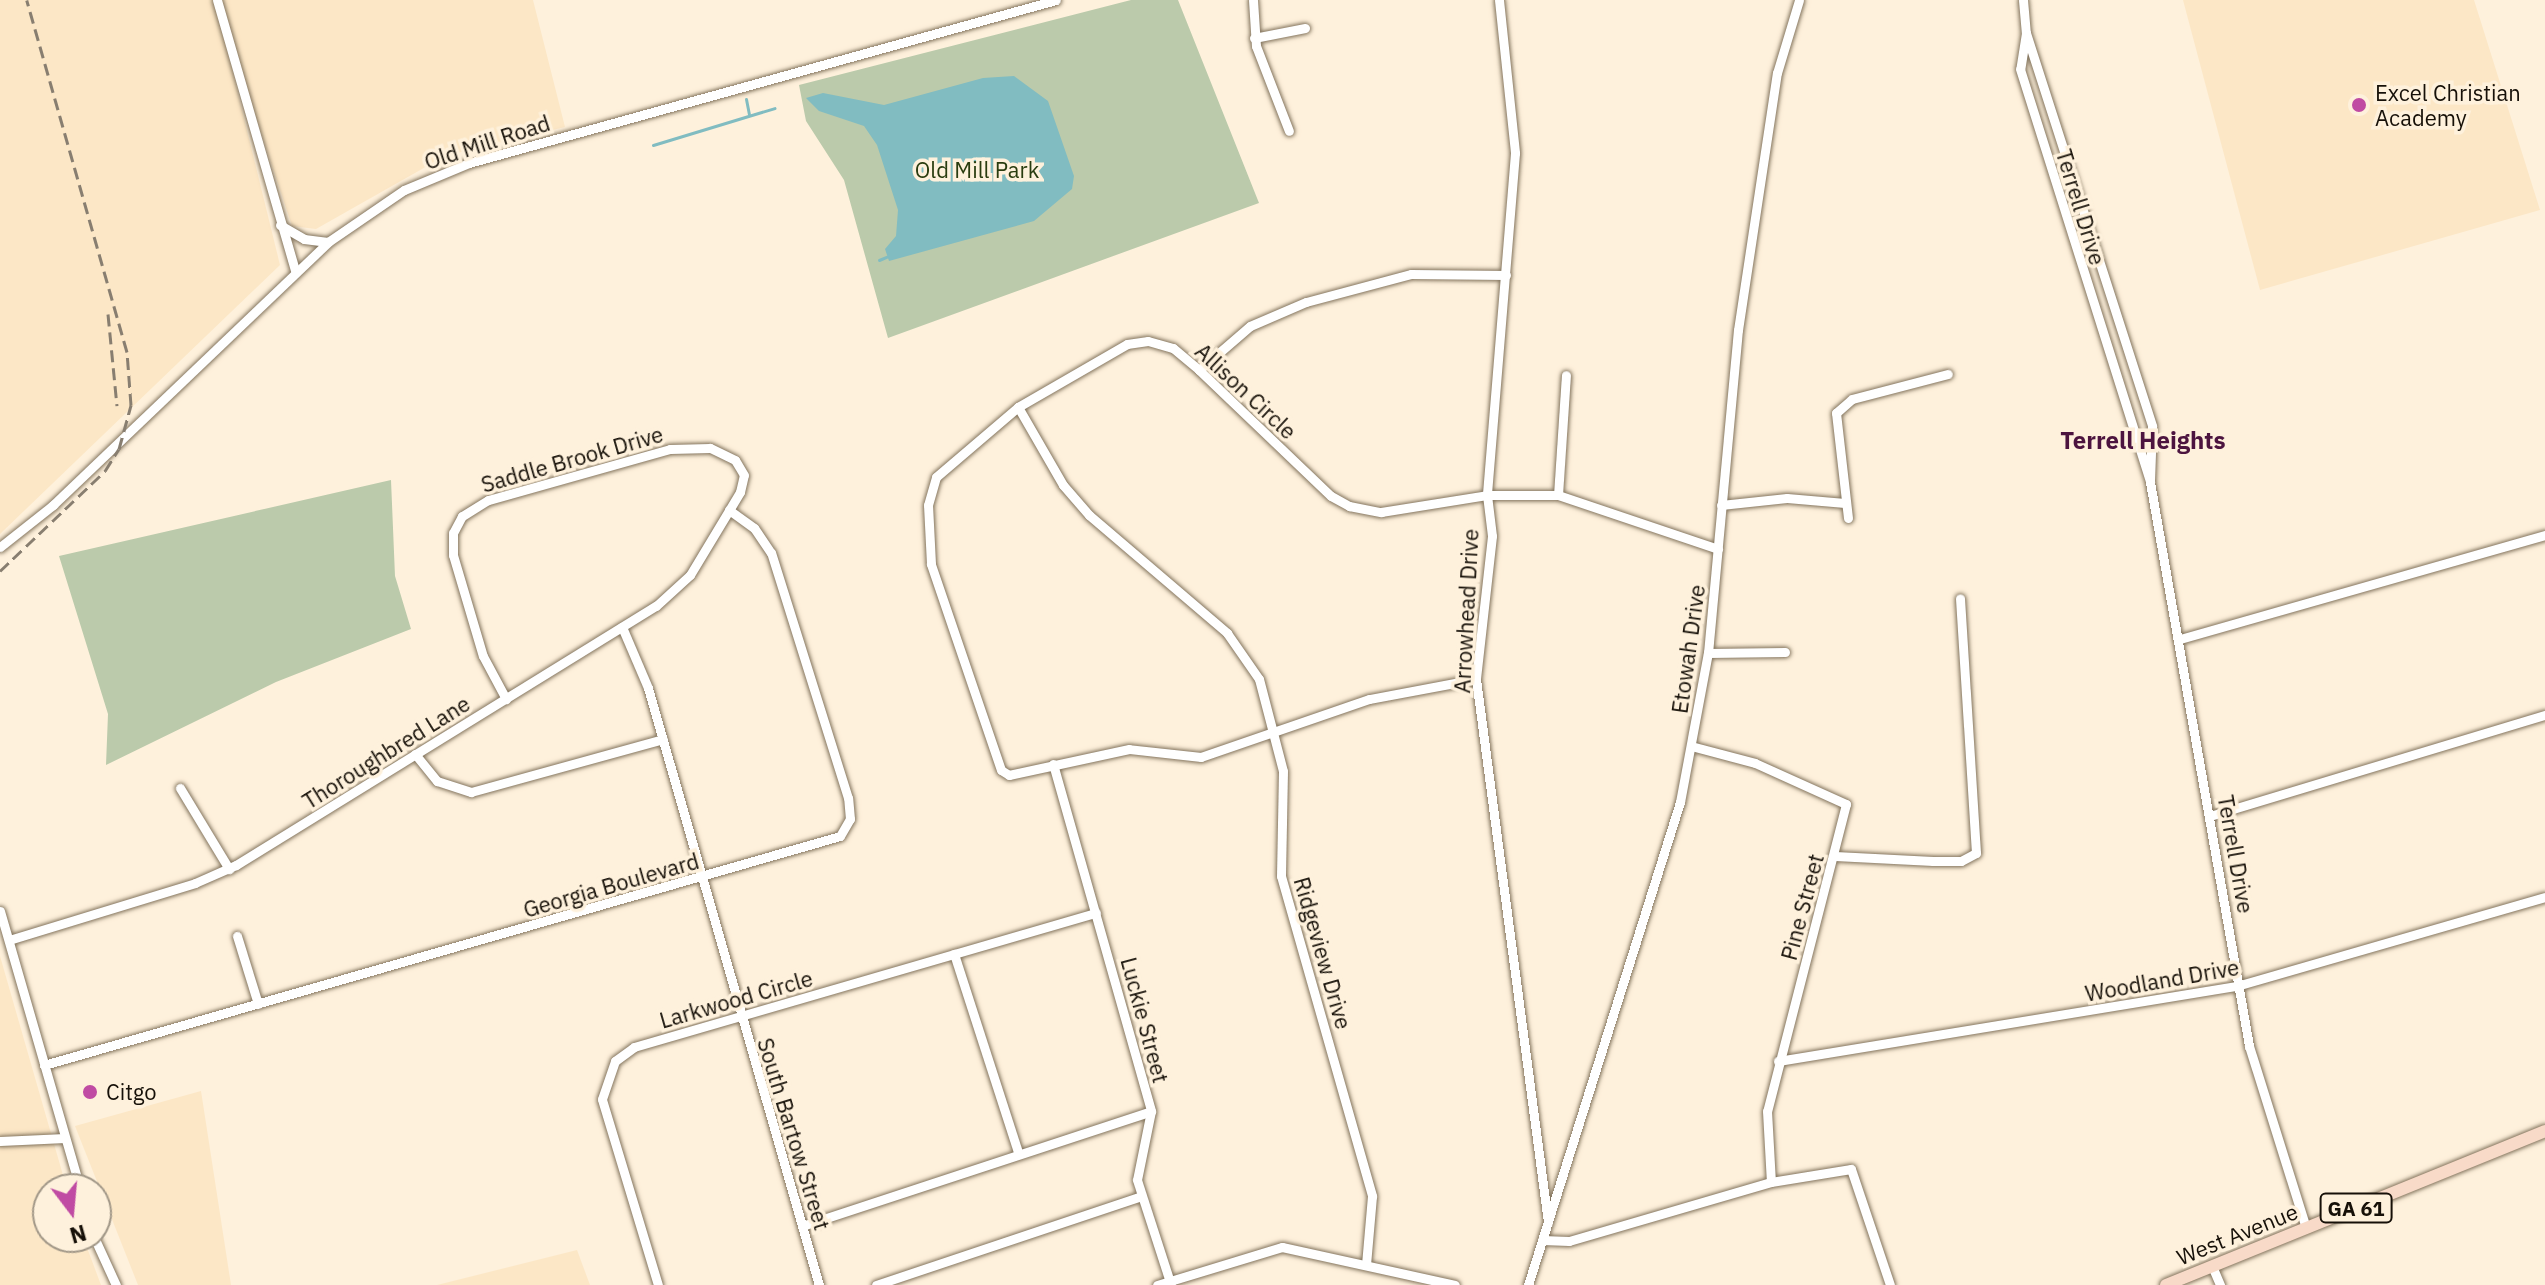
<!DOCTYPE html>
<html>
<head>
<meta charset="utf-8">
<style>
  body { margin:0 }
  #map { position:relative; width:2545px; height:1285px; overflow:hidden; background:#fef1dc; font-family:"IBM Plex Sans",sans-serif }
  div>[style] { position:absolute }
  [style*='--x'] { left:calc(var(--x)*1px); top:calc(var(--y)*1px); width:calc(var(--w)*1px); rotate:calc(var(--a)*1deg) }
  .built>* { inset:0; background:#fce7c6 }
  .green>* { inset:0; background:#bbcaab }
  .water>* { inset:0; background:#81bcc1 }
  .stream>* { height:3px; margin:-1.5px; padding:0 1.5px; transform-origin:1.5px; border-radius:1.5px; background:#81bcc1 }
  .roads { filter:drop-shadow(0 0 2px #83745d) drop-shadow(0 0 2px #83745d) }
  .minor>* { height:9px; margin:-4.5px; padding:0 4.5px; transform-origin:4.5px; border-radius:4.5px; background:#fff }
  .major>* { height:12px; margin:-6px; padding:0 6px; transform-origin:6px; border-radius:6px; background:#f8dac8 }
  .rail>* { height:3px; margin-top:-1.5px; transform-origin:0; background:repeating-linear-gradient(90deg,#887e70 0 12px,transparent 0 18px) }
  .dots>* { width:22px; height:22px; translate:-50% -50%; box-sizing:border-box; border:4px solid #fef1dc; border-radius:50% }
  span { translate:-50% -50%; white-space:nowrap; text-align:center; line-height:1.15; -webkit-text-stroke:7px #fef1dc; paint-order:stroke }
  .shield-label span { padding:2px 6px; background:#fef1dc; border:2px solid; border-radius:6px; -webkit-text-stroke-width:0 }
  .shield-label { font-size:20px; color:#161008; font-weight:700 }
  .poi-label { font-size:22px; color:#161008 }
  .left { translate:0 -50%; text-align:left }
  .street-label { font-size:22px; color:#161008 }
  .park-label { font-size:22px; color:#293c0f }
  .neighbourhood-label { font-size:24px; color:#4c143f; font-weight:700 }
  .north { position:absolute; left:32px; top:1173px; width:80px; height:80px; box-sizing:border-box; background:#fef1dc; border:2px solid #a19787; border-radius:50%; rotate:164deg; font-size:22px; font-weight:700; line-height:32px; text-align:center; color:#161008 }
  .north::after { content:''; display:block; margin:auto; width:28px; height:36px; background:#c04ba3; clip-path:polygon(50% 0,100% 100%,50% 72%,0 100%) }
</style>
</head>
<body>
<div id="map">
  <div class="built">
    <i style="clip-path:polygon(0 0,215px 0,280px 265px,0 534px)"></i>
    <i style="clip-path:polygon(217px 0,533px 0,565px 127px,445px 156px,316px 229px,292px 226px)"></i>
    <i style="clip-path:polygon(2183px 0,2474px 0,2540px 210px,2260px 290px)"></i>
    <i style="clip-path:polygon(0 956px,67px 1189px,48px 1189px,48px 1237px,83px 1237px,101px 1285px,0 1285px)"></i>
    <i style="clip-path:polygon(201px 1091px,231px 1285px,138px 1285px,75px 1126px)"></i>
    <i style="clip-path:polygon(577px 1250px,590px 1285px,437px 1285px)"></i>
  </div>
  <div class="green">
    <i style="clip-path:polygon(1131px 0,1178px 0,1259px 203px,888px 338px,844px 180px,806px 121px,799px 85px)"></i>
    <i style="clip-path:polygon(391px 480px,395px 576px,411px 629px,276px 682px,106px 765px,108px 714px,59px 556px)"></i>
  </div>
  <div class="water">
    <i style="clip-path:polygon(1014px 76px,1048px 101px,1074px 176px,1072px 189px,1034px 221px,889px 261px,885px 249px,896px 236px,898px 210px,877px 145px,864px 126px,819px 111px,806px 98px,823px 93px,884px 105px,983px 78px)"></i>
  </div>
  <div class="stream">
    <i style="--x:746;--y:99;--w:15;--a:79"></i>
    <i style="--x:653;--y:145;--w:127;--a:-16.9"></i>
    <i style="--x:879;--y:260;--w:8;--a:-23"></i>
  </div>
  <div class="roads">
    <div class="minor">
      <i style="--x:217;--y:0;--w:282;--a:73.9"></i>
      <i style="--x:1253;--y:0;--w:46;--a:86.3"></i>
      <i style="--x:1256;--y:46;--w:91;--a:68.8"></i>
      <i style="--x:1499;--y:0;--w:154;--a:84"></i>
      <i style="--x:1515;--y:153;--w:343;--a:94.7"></i>
      <i style="--x:1487;--y:495;--w:41;--a:83"></i>
      <i style="--x:1492;--y:536;--w:144;--a:96.4"></i>
      <i style="--x:1476;--y:679;--w:548;--a:82.45"></i>
      <i style="--x:2023;--y:0;--w:33;--a:85"></i>
      <i style="--x:2026;--y:33;--w:413;--a:72.2"></i>
      <i style="--x:2152;--y:426;--w:54;--a:92.1"></i>
      <i style="--x:2026;--y:33;--w:36;--a:99"></i>
      <i style="--x:2020;--y:69;--w:433;--a:72.5"></i>
      <i style="--x:2150;--y:482;--w:573;--a:80.04"></i>
      <i style="--x:2249;--y:1046;--w:191;--a:72.6"></i>
      <i style="--x:1254;--y:38;--w:52;--a:-11.1"></i>
      <i style="--x:280;--y:225;--w:28;--a:30"></i>
      <i style="--x:304;--y:239;--w:24;--a:7"></i>
      <i style="--x:1199;--y:370;--w:67;--a:-40.8"></i>
      <i style="--x:1250;--y:326;--w:61;--a:-23.2"></i>
      <i style="--x:1306;--y:302;--w:109;--a:-14.9"></i>
      <i style="--x:1411;--y:274;--w:95;--a:0.6"></i>
      <i style="--x:1018;--y:407;--w:90;--a:60"></i>
      <i style="--x:1063;--y:485;--w:40;--a:49"></i>
      <i style="--x:1089;--y:515;--w:182;--a:40.5"></i>
      <i style="--x:1227;--y:633;--w:56;--a:55.2"></i>
      <i style="--x:1259;--y:679;--w:95;--a:75.4"></i>
      <i style="--x:1283;--y:771;--w:105;--a:91.1"></i>
      <i style="--x:1281;--y:876;--w:333;--a:74.1"></i>
      <i style="--x:1372;--y:1196;--w:69;--a:95"></i>
      <i style="--x:1558;--y:495;--w:120;--a:-86.2"></i>
      <i style="--x:1721;--y:505;--w:66;--a:-6.1"></i>
      <i style="--x:1787;--y:498;--w:58;--a:4.9"></i>
      <i style="--x:1848;--y:518;--w:106;--a:-96.5"></i>
      <i style="--x:1836;--y:413;--w:21;--a:-41"></i>
      <i style="--x:1852;--y:399;--w:99;--a:-14.6"></i>
      <i style="--x:0;--y:547;--w:68;--a:-38.4"></i>
      <i style="--x:53;--y:505;--w:381;--a:-43.7"></i>
      <i style="--x:328;--y:242;--w:92;--a:-34.4"></i>
      <i style="--x:404;--y:190;--w:70;--a:-22.6"></i>
      <i style="--x:469;--y:163;--w:609;--a:-15.52"></i>
      <i style="--x:622;--y:627;--w:66;--a:66.9"></i>
      <i style="--x:648;--y:688;--w:621;--a:74.02"></i>
      <i style="--x:2180;--y:639;--w:380;--a:-15.9"></i>
      <i style="--x:1708;--y:653;--w:77;--a:-0.7"></i>
      <i style="--x:1476;--y:679;--w:109;--a:169.4"></i>
      <i style="--x:1369;--y:699;--w:178;--a:161"></i>
      <i style="--x:1201;--y:757;--w:72;--a:-173.7"></i>
      <i style="--x:1129;--y:749;--w:123;--a:167.8"></i>
      <i style="--x:1009;--y:775;--w:9;--a:-148"></i>
      <i style="--x:1001;--y:770;--w:218;--a:-108.8"></i>
      <i style="--x:931;--y:564;--w:59;--a:-92.9"></i>
      <i style="--x:928;--y:505;--w:29;--a:-74"></i>
      <i style="--x:936;--y:477;--w:108;--a:-40.5"></i>
      <i style="--x:1018;--y:407;--w:126;--a:-30"></i>
      <i style="--x:1127;--y:344;--w:21;--a:-8"></i>
      <i style="--x:1148;--y:341;--w:26;--a:16"></i>
      <i style="--x:1173;--y:348;--w:34;--a:40"></i>
      <i style="--x:1199;--y:370;--w:182;--a:43.7"></i>
      <i style="--x:1331;--y:496;--w:21;--a:29"></i>
      <i style="--x:1349;--y:506;--w:33;--a:11"></i>
      <i style="--x:1381;--y:512;--w:107;--a:-9.1"></i>
      <i style="--x:1487;--y:495;--w:71;--a:0"></i>
      <i style="--x:1558;--y:495;--w:169;--a:18.6"></i>
      <i style="--x:1691;--y:746;--w:66;--a:14.9"></i>
      <i style="--x:1755;--y:763;--w:100;--a:24.3"></i>
      <i style="--x:1846;--y:804;--w:317;--a:104.4"></i>
      <i style="--x:1767;--y:1111;--w:71;--a:86.8"></i>
      <i style="--x:415;--y:754;--w:35;--a:51"></i>
      <i style="--x:437;--y:781;--w:36;--a:18"></i>
      <i style="--x:471;--y:792;--w:199;--a:-15.4"></i>
      <i style="--x:1053;--y:764;--w:361;--a:74.2"></i>
      <i style="--x:1151;--y:1111;--w:70;--a:101.5"></i>
      <i style="--x:1137;--y:1180;--w:110;--a:72.1"></i>
      <i style="--x:180;--y:788;--w:95;--a:58.8"></i>
      <i style="--x:2210;--y:816;--w:350;--a:-16.8"></i>
      <i style="--x:1835;--y:856;--w:98;--a:2.9"></i>
      <i style="--x:1933;--y:861;--w:28;--a:0"></i>
      <i style="--x:1961;--y:861;--w:17;--a:-28"></i>
      <i style="--x:1976;--y:853;--w:255;--a:-93.6"></i>
      <i style="--x:0;--y:911;--w:289;--a:73.9"></i>
      <i style="--x:237;--y:936;--w:71;--a:72.8"></i>
      <i style="--x:9;--y:940;--w:195;--a:-17"></i>
      <i style="--x:195;--y:883;--w:45;--a:-23.7"></i>
      <i style="--x:236;--y:865;--w:493;--a:-31.7"></i>
      <i style="--x:656;--y:606;--w:46;--a:-42.4"></i>
      <i style="--x:690;--y:575;--w:97;--a:-58.9"></i>
      <i style="--x:740;--y:492;--w:17;--a:-77"></i>
      <i style="--x:744;--y:475;--w:17;--a:-121"></i>
      <i style="--x:735;--y:460;--w:28;--a:-154"></i>
      <i style="--x:710;--y:448;--w:40;--a:178.6"></i>
      <i style="--x:670;--y:449;--w:189;--a:164.3"></i>
      <i style="--x:488;--y:500;--w:31;--a:148"></i>
      <i style="--x:462;--y:516;--w:19;--a:118"></i>
      <i style="--x:453;--y:533;--w:22;--a:90"></i>
      <i style="--x:453;--y:555;--w:105;--a:73.5"></i>
      <i style="--x:483;--y:656;--w:49;--a:61.9"></i>
      <i style="--x:954;--y:954;--w:208;--a:72.1"></i>
      <i style="--x:1778;--y:1061;--w:468;--a:-9.3"></i>
      <i style="--x:2240;--y:985;--w:317;--a:-16.1"></i>
      <i style="--x:44;--y:1065;--w:828;--a:-16.05"></i>
      <i style="--x:840;--y:836;--w:20;--a:-60"></i>
      <i style="--x:850;--y:819;--w:21;--a:-95"></i>
      <i style="--x:848;--y:798;--w:257;--a:-107.4"></i>
      <i style="--x:771;--y:553;--w:30;--a:-124"></i>
      <i style="--x:754;--y:528;--w:31;--a:-144"></i>
      <i style="--x:0;--y:1141;--w:65;--a:-2.6"></i>
      <i style="--x:802;--y:1226;--w:367;--a:-18.2"></i>
      <i style="--x:94;--y:1237;--w:53;--a:65.4"></i>
      <i style="--x:1542;--y:1240;--w:27;--a:2"></i>
      <i style="--x:1569;--y:1241;--w:210;--a:-16.3"></i>
      <i style="--x:1771;--y:1182;--w:81;--a:-9.2"></i>
      <i style="--x:1851;--y:1169;--w:122;--a:71.4"></i>
      <i style="--x:2212;--y:1266;--w:21;--a:67"></i>
      <i style="--x:658;--y:1285;--w:194;--a:-106.8"></i>
      <i style="--x:602;--y:1099;--w:40;--a:-71.1"></i>
      <i style="--x:615;--y:1061;--w:24;--a:-36"></i>
      <i style="--x:634;--y:1047;--w:481;--a:-16.2"></i>
      <i style="--x:876;--y:1285;--w:277;--a:-18.5"></i>
      <i style="--x:1157;--y:1285;--w:131;--a:-16.9"></i>
      <i style="--x:1282;--y:1247;--w:177;--a:12.4"></i>
      <i style="--x:1528;--y:1285;--w:506;--a:-72.53"></i>
      <i style="--x:1680;--y:802;--w:152;--a:-79.4"></i>
      <i style="--x:1708;--y:653;--w:324;--a:-84.7"></i>
      <i style="--x:1738;--y:330;--w:260;--a:-81.4"></i>
      <i style="--x:1777;--y:73;--w:76;--a:-73.2"></i>
    </div>
    <div class="major">
      <i style="--x:2166;--y:1285;--w:409;--a:-22.1"></i>
    </div>
  </div>
  <div class="rail">
    <i style="--x:108;--y:314;--w:92;--a:84.4"></i>
    <i style="--x:0;--y:571;--w:145;--a:-43.6"></i>
    <i style="--x:105;--y:471;--w:26;--a:-58"></i>
    <i style="--x:119;--y:449;--w:46;--a:-74.7"></i>
    <i style="--x:131;--y:405;--w:53;--a:-94.3"></i>
    <i style="--x:127;--y:352;--w:366;--a:-105.9"></i>
  </div>
  <div class="dots">
    <i style="left:2359px;top:105px;background:#c04ba3"></i>
    <i style="left:90px;top:1092px;background:#c04ba3"></i>
  </div>
  <div class="shield-label">
    <span style="left:2356px;top:1208px">GA 61</span>
  </div>
  <div class="poi-label">
    <span class="left" style="left:2375px;top:105px">Excel Christian<br>Academy</span>
    <span class="left" style="left:106px;top:1092px">Citgo</span>
  </div>
  <div class="street-label">
    <span style="left:487px;top:142px;rotate:-18deg">Old Mill Road</span>
    <span style="left:2081px;top:207px;rotate:73deg">Terrell Drive</span>
    <span style="left:1246px;top:391px;rotate:43deg">Allison Circle</span>
    <span style="left:572px;top:459px;rotate:-16deg">Saddle Brook Drive</span>
    <span style="left:1466px;top:611px;rotate:-87deg">Arrowhead Drive</span>
    <span style="left:1688px;top:649px;rotate:-82deg">Etowah Drive</span>
    <span style="left:386px;top:752px;rotate:-32deg">Thoroughbred Lane</span>
    <span style="left:2236px;top:854px;rotate:80deg">Terrell Drive</span>
    <span style="left:611px;top:885px;rotate:-16deg">Georgia Boulevard</span>
    <span style="left:1802px;top:907px;rotate:-75deg">Pine Street</span>
    <span style="left:1323px;top:953px;rotate:74deg">Ridgeview Drive</span>
    <span style="left:2162px;top:980px;rotate:-10deg">Woodland Drive</span>
    <span style="left:736px;top:999px;rotate:-16deg">Larkwood Circle</span>
    <span style="left:1145px;top:1020px;rotate:75deg">Luckie Street</span>
    <span style="left:794px;top:1134px;rotate:73deg">South Bartow Street</span>
    <span style="left:2237px;top:1234px;rotate:-22deg">West Avenue</span>
  </div>
  <div class="park-label">
    <span style="left:977px;top:170px">Old Mill Park</span>
  </div>
  <div class="neighbourhood-label">
    <span style="left:2143px;top:441px">Terrell Heights</span>
  </div>
  <div class="north">N</div>
</div>
</body>
</html>
